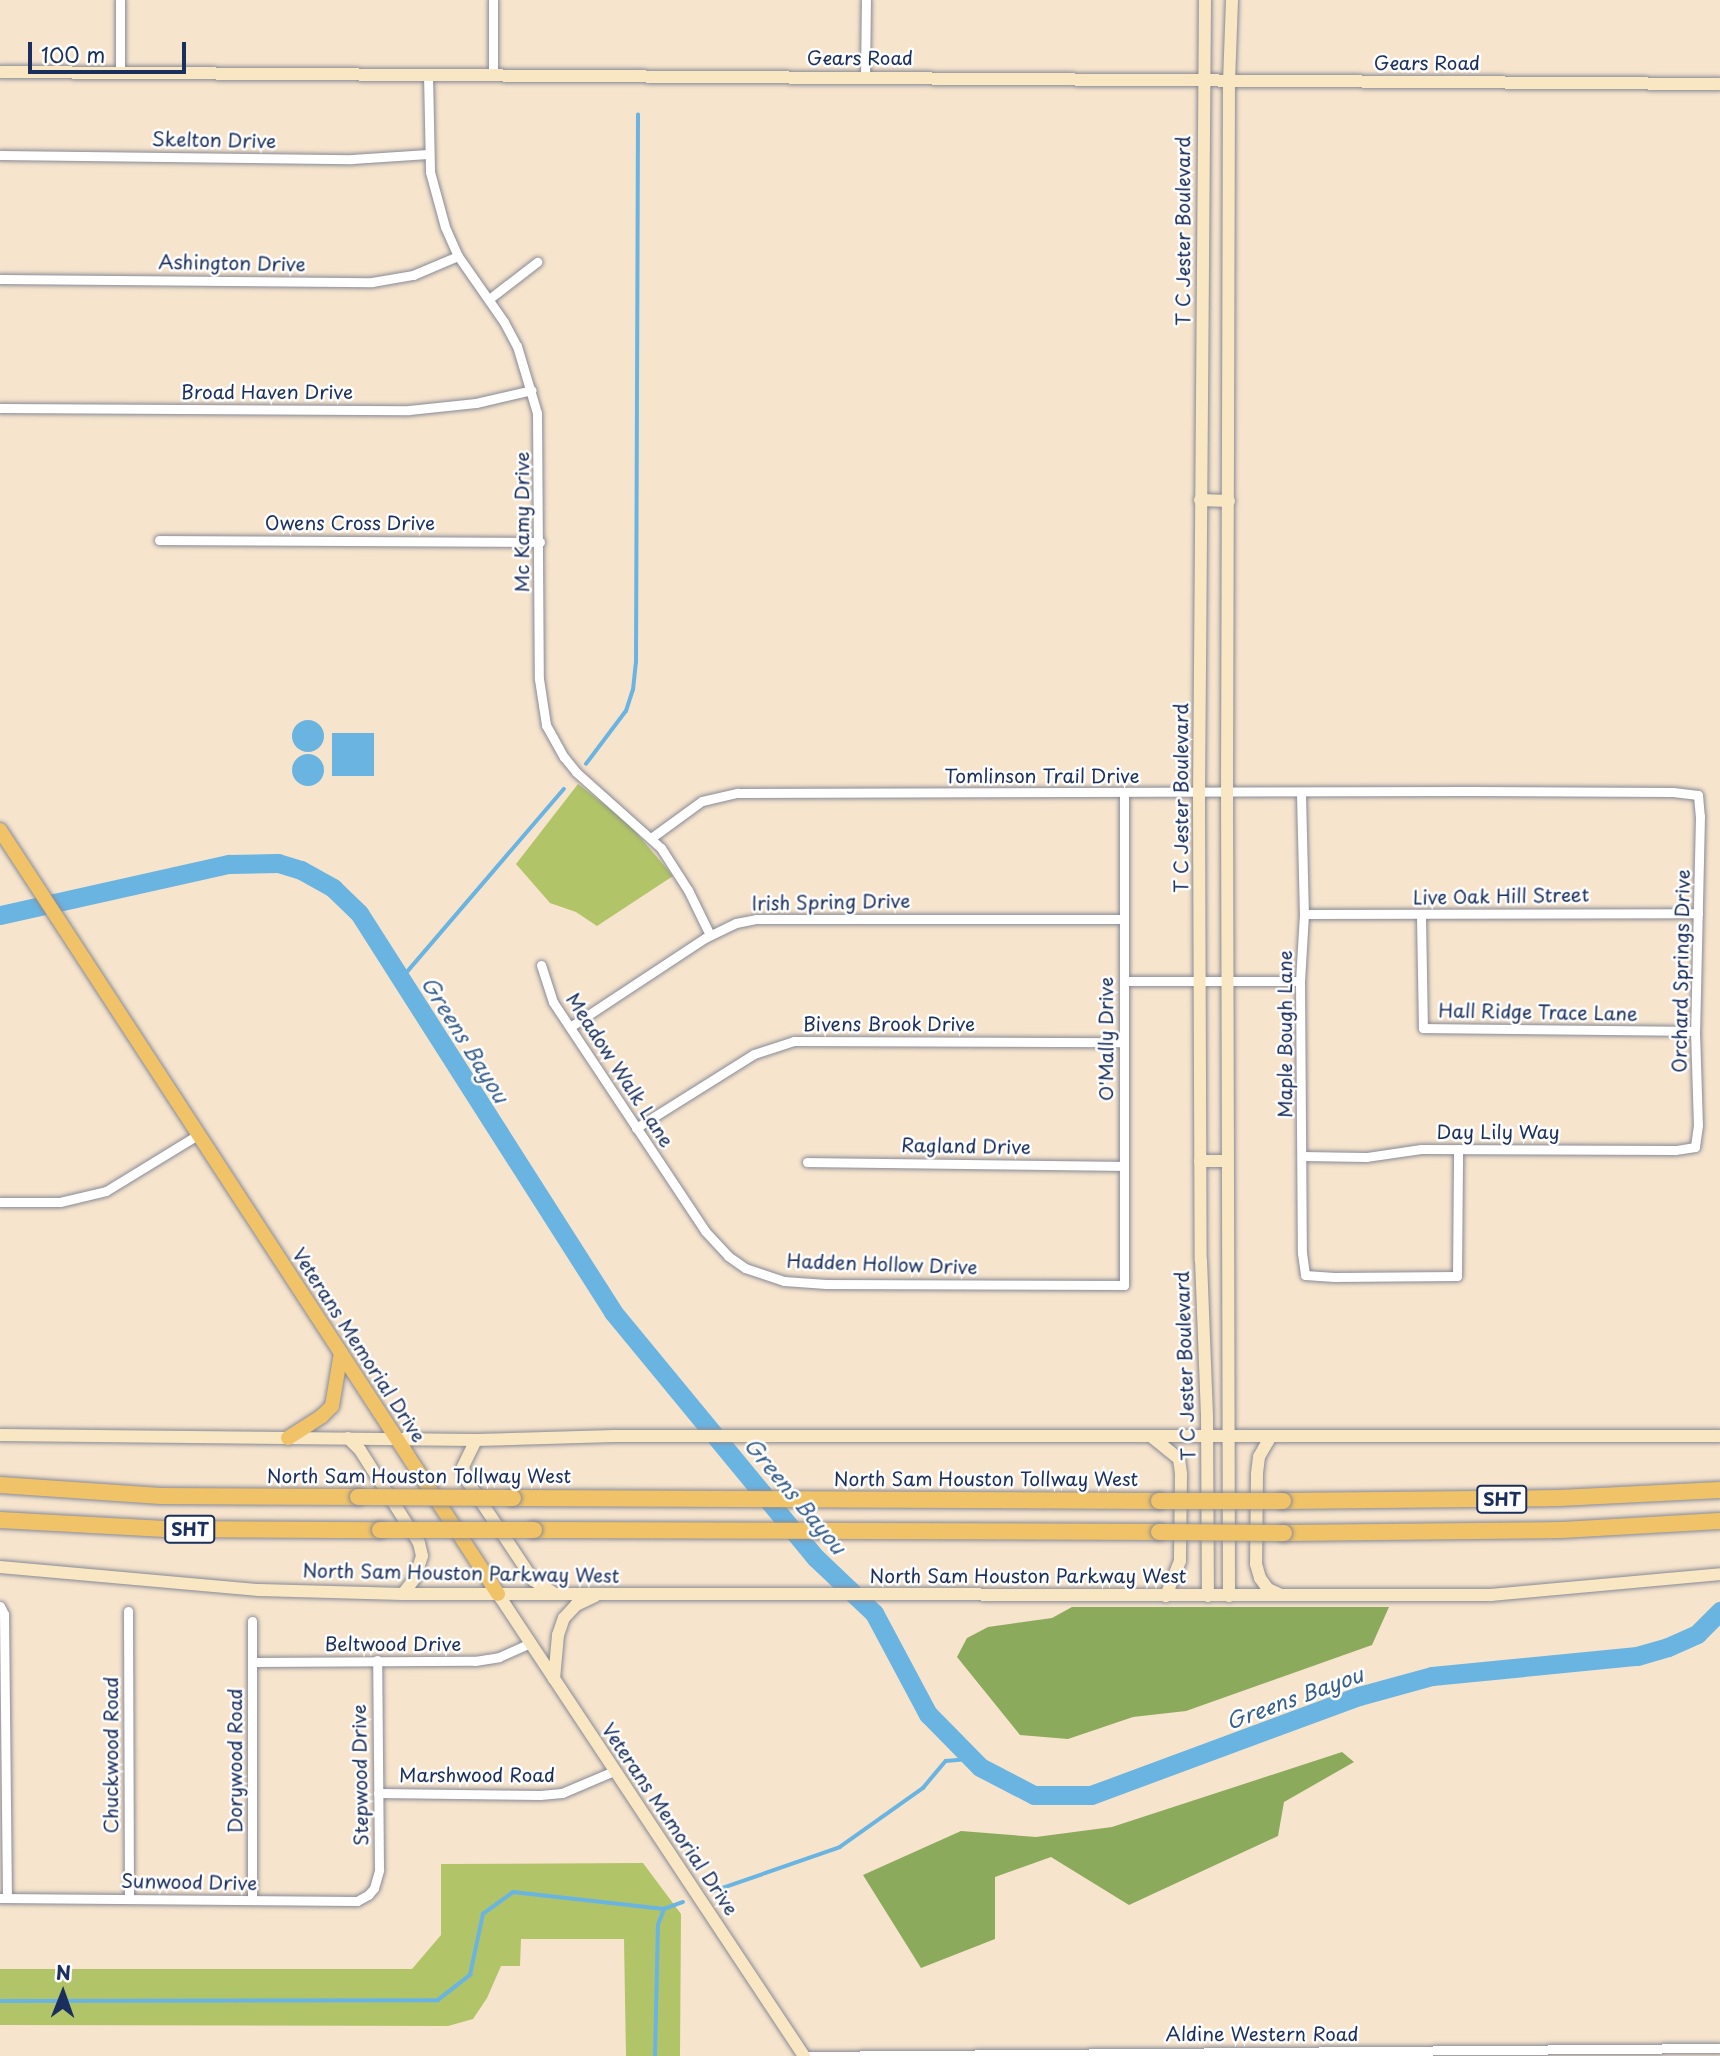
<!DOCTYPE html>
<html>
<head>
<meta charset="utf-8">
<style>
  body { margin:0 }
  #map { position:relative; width:1720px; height:2056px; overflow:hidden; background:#f6e4cd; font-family:"Playpen Sans",sans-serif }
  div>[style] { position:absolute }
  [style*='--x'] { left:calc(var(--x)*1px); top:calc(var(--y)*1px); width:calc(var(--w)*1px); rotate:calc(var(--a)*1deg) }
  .green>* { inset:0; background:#b1c468 }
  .forest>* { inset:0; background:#8caa5c }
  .water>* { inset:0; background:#6ab4e2; transform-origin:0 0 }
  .round { border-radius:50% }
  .stream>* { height:3.5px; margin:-1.75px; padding:0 1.75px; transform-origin:1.75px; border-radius:1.75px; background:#6ab4e2 }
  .river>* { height:19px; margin:-9.5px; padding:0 9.5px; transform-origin:9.5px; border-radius:9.5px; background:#6ab4e2 }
  .roads { filter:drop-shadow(0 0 2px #888a96) drop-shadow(0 0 2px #888a96) }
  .street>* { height:9px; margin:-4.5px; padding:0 4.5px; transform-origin:4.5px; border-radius:4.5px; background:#fff }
  .secondary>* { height:12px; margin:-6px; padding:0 6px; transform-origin:6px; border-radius:6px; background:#f9e7c3 }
  .primary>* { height:14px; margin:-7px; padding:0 7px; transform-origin:7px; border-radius:7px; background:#f0c369 }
  .highway>* { height:16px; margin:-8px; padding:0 8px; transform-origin:8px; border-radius:8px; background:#f0c369 }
  .bridges { filter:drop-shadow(0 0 2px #888a96) drop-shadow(0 0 2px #888a96) }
  .highway-bridge>* { height:16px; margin:-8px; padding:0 8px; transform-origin:8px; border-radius:8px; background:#f0c369 }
  span { translate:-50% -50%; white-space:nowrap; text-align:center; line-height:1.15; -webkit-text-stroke:5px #fff; paint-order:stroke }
  .shield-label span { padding:2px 5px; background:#fff; border:2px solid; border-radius:5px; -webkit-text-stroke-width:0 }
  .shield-label { font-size:18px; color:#1b2f5e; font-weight:700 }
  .street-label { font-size:19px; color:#1b2f5e }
  .water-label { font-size:21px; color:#375e8c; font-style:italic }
  .north { position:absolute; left:28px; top:1958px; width:70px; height:70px; -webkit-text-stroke:5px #fff; paint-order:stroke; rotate:1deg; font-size:19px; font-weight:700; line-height:28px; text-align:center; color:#1b2f5e }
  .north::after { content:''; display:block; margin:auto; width:24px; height:32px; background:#1b2f5e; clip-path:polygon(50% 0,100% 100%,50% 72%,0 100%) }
  .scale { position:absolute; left:28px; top:42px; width:158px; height:32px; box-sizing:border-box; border:4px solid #1b2f5e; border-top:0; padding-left:9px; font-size:21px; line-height:24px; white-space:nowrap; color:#1b2f5e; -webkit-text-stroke:5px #fff; paint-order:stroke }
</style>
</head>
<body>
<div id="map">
  <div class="green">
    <i style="clip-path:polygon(578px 784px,628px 823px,673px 876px,597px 926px,576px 912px,550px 903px,516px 864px)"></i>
    <i style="clip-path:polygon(643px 1863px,681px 1914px,680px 2056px,626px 2056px,624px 1939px,521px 1939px,520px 1966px,501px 1966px,487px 1998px,473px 2019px,448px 2026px,0 2025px,0 1969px,412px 1969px,441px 1935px,441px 1864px)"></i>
  </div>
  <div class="forest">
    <i style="clip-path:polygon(1072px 1607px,1389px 1607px,1372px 1645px,1186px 1711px,1133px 1717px,1068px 1739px,1020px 1735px,957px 1657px,967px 1638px,988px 1627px,1052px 1618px)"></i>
    <i style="clip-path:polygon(1342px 1752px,1354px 1762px,1284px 1802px,1278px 1836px,1129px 1905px,1051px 1857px,995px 1877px,995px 1939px,921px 1968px,863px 1875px,961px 1831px,1036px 1837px,1112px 1827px)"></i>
  </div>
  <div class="water">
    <i class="round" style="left:292px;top:720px;width:32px;height:32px"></i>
    <i style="left:332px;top:733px;width:42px;height:43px"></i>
    <i class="round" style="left:292px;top:754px;width:32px;height:32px"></i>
  </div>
  <div class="stream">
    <i style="--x:586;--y:764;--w:66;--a:-53"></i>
    <i style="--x:626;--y:711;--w:22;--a:-72"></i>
    <i style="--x:633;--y:690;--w:27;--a:-84"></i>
    <i style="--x:636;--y:663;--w:548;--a:-89.79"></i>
    <i style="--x:401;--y:979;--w:250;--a:-49.4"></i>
    <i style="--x:714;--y:1891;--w:133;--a:-19.2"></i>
    <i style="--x:840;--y:1847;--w:102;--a:-35.4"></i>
    <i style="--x:923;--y:1788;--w:35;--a:-50"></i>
    <i style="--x:946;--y:1761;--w:25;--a:-5"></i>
    <i style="--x:0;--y:2001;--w:438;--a:-0.1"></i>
    <i style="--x:438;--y:2000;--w:41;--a:-38"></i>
    <i style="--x:470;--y:1975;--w:62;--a:-78"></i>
    <i style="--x:483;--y:1914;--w:37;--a:-36"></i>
    <i style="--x:513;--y:1892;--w:152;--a:6.4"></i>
    <i style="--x:664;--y:1909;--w:20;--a:-20"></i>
    <i style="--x:655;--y:2056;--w:131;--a:-88.7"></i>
    <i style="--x:658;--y:1925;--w:17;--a:-69"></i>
  </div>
  <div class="river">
    <i style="--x:0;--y:915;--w:235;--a:-12.6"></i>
    <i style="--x:229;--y:864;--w:49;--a:-1.2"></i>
    <i style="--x:278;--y:863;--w:24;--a:17"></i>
    <i style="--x:301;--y:870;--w:37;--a:29"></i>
    <i style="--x:333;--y:888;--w:36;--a:44"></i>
    <i style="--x:359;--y:913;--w:473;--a:57.5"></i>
    <i style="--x:613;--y:1312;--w:319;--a:50.5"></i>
    <i style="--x:816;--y:1558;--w:80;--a:43.5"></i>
    <i style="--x:874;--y:1613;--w:115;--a:61.9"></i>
    <i style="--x:928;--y:1714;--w:74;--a:45.5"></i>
    <i style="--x:980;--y:1767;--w:61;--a:27.4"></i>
    <i style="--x:1034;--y:1795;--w:57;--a:0"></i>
    <i style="--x:1091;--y:1795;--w:286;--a:-20.3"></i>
    <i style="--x:1359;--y:1696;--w:76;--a:-15.3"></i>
    <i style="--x:1432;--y:1676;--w:206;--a:-5.6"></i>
    <i style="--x:1637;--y:1656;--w:32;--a:-16"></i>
    <i style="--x:1668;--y:1647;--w:32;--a:-24"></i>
    <i style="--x:1697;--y:1634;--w:33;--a:-45"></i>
  </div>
  <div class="roads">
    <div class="street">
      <i style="--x:120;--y:0;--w:72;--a:90"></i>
      <i style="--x:428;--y:74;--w:98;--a:88.8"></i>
      <i style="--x:430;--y:172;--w:57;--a:74.7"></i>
      <i style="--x:445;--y:227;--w:32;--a:66"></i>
      <i style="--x:458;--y:256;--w:80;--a:55.1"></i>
      <i style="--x:504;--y:322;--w:27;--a:62"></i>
      <i style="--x:517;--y:346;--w:70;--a:73.4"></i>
      <i style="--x:537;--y:413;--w:266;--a:89.6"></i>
      <i style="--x:539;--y:679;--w:47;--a:81.3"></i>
      <i style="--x:546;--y:725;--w:37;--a:61"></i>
      <i style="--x:564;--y:757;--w:19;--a:51"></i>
      <i style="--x:576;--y:772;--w:114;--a:41.8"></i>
      <i style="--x:661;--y:848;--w:50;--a:57.3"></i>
      <i style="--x:688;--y:890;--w:50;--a:63.9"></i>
      <i style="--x:493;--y:75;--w:75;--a:-90"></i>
      <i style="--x:865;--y:77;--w:77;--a:-89.3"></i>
      <i style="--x:0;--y:155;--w:352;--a:0.7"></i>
      <i style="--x:352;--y:159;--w:76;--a:-3.8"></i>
      <i style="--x:0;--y:279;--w:372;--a:0.5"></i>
      <i style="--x:372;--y:282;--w:42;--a:-9.7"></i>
      <i style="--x:413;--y:275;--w:49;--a:-22.9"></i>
      <i style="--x:489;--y:299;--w:61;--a:-37.6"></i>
      <i style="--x:0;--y:408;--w:409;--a:0.3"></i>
      <i style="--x:409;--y:410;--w:67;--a:-6"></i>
      <i style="--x:476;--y:403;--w:57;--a:-13.1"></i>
      <i style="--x:159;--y:540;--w:381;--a:0.3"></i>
      <i style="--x:1301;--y:794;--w:120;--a:88.6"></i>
      <i style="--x:1304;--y:914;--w:67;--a:93.4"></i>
      <i style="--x:1300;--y:981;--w:272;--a:89.6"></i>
      <i style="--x:1302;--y:1253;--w:22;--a:82"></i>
      <i style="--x:1305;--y:1275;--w:29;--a:4"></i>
      <i style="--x:1334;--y:1277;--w:123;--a:-0.5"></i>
      <i style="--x:1457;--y:1276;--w:127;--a:-89.5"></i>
      <i style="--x:651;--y:838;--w:63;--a:-36"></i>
      <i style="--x:702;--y:801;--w:37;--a:-13"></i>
      <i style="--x:738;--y:793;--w:733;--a:-0.16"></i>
      <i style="--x:1471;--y:791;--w:202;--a:0.3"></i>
      <i style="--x:1673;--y:792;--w:25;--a:7"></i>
      <i style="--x:1698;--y:795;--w:21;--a:85"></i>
      <i style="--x:1700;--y:816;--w:215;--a:91.3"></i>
      <i style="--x:1695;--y:1031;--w:94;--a:88.2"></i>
      <i style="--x:1698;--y:1125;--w:22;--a:98"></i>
      <i style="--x:1695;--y:1147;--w:20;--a:171"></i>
      <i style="--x:1675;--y:1150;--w:254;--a:-179.8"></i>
      <i style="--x:1421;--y:1149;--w:56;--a:171.7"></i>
      <i style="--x:1366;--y:1157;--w:64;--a:-179.1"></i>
      <i style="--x:1304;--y:914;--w:394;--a:-0.1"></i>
      <i style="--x:1421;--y:916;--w:112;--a:89"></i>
      <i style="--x:1423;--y:1028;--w:272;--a:0.6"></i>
      <i style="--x:541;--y:965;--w:39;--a:72"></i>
      <i style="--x:553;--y:1002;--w:275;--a:56.4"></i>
      <i style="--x:705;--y:1231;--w:34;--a:47"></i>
      <i style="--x:728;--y:1256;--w:21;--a:35"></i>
      <i style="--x:745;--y:1268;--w:41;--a:18.4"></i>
      <i style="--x:784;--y:1281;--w:42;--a:4.1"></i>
      <i style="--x:826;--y:1284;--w:298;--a:0.2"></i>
      <i style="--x:1124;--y:1285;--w:492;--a:-90"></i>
      <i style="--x:1124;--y:981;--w:176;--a:0"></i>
      <i style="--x:570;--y:1027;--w:162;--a:-33.4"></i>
      <i style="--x:705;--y:938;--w:34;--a:-26"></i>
      <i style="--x:736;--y:923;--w:20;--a:-11"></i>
      <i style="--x:756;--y:919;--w:368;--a:0"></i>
      <i style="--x:636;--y:1128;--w:139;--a:-32.1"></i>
      <i style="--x:754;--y:1054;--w:42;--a:-18"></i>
      <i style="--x:794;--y:1041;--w:330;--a:0.2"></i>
      <i style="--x:807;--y:1162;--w:317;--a:0.7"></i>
      <i style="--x:0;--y:1202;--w:60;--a:0"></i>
      <i style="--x:60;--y:1202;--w:47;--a:-13.4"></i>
      <i style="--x:106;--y:1191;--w:109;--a:-31.5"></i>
      <i style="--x:0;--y:1606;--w:9;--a:63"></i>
      <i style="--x:4;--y:1614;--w:284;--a:89.4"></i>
      <i style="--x:128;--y:1611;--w:288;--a:89.8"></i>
      <i style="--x:252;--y:1621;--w:279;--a:90"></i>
      <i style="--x:252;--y:1662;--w:223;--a:-0.3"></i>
      <i style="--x:475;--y:1661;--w:24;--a:-9"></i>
      <i style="--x:499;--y:1657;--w:34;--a:-24"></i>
      <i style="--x:378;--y:1793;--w:162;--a:0.7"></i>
      <i style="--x:540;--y:1795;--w:22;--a:-5"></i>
      <i style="--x:562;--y:1793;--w:56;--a:-22.9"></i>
      <i style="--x:0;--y:1898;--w:357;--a:0.5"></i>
      <i style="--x:357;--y:1901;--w:13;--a:-29"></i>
      <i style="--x:368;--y:1895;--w:9;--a:-49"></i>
      <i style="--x:374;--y:1888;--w:19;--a:-74"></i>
      <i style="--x:379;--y:1870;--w:210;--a:-90.5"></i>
      <i style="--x:803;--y:2056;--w:917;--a:-0.5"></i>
    </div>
    <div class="secondary">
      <i style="--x:1205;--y:0;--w:794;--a:90.43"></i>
      <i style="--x:1199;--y:794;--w:466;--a:89.8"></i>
      <i style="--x:1201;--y:1260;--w:156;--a:87.8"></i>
      <i style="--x:1207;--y:1416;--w:180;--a:89.7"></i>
      <i style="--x:0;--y:72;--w:1720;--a:0.4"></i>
      <i style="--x:1200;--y:500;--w:29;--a:2"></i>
      <i style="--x:1200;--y:1161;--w:27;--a:0"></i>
      <i style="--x:0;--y:1435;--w:476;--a:0.6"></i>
      <i style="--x:476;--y:1440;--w:138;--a:-1.7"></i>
      <i style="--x:614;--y:1436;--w:1106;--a:0"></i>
      <i style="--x:1271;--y:1436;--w:24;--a:120"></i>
      <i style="--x:1259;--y:1457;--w:17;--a:97"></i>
      <i style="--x:1257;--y:1474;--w:90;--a:90.6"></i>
      <i style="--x:1256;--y:1564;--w:15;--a:74"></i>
      <i style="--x:1260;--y:1578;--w:14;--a:54"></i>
      <i style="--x:1268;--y:1589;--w:12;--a:24"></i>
      <i style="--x:1152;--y:1437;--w:35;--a:39"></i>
      <i style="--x:1179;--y:1459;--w:15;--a:82"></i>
      <i style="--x:1181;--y:1474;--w:87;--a:90.7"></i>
      <i style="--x:1180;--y:1561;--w:38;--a:112"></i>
      <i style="--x:348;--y:1438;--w:17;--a:45"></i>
      <i style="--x:360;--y:1450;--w:110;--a:57.6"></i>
      <i style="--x:419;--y:1543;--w:13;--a:77"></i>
      <i style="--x:422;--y:1556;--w:23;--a:108"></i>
      <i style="--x:415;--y:1578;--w:20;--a:127"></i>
      <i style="--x:476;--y:1440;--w:30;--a:116"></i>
      <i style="--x:463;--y:1467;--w:16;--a:72"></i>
      <i style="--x:468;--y:1482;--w:118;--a:56.4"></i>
      <i style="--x:533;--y:1580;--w:25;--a:32"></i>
      <i style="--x:0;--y:1567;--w:260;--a:5.1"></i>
      <i style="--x:259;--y:1590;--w:144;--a:1.6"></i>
      <i style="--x:403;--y:1594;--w:1088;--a:0.05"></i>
      <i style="--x:1491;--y:1595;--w:230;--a:-5.2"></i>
      <i style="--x:498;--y:1594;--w:554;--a:56.48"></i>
      <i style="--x:1229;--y:1596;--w:803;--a:-90.14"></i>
      <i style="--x:1227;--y:793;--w:711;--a:-89.84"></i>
      <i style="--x:1229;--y:82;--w:82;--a:-87.9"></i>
      <i style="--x:554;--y:1679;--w:44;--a:-84.8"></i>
      <i style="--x:558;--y:1635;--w:18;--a:-71"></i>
      <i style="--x:564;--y:1618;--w:18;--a:-47"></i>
      <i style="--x:576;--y:1605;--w:21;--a:-25"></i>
    </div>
    <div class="primary">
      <i style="--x:0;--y:830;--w:912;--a:56.9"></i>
      <i style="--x:288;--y:1438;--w:40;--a:-32.9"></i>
      <i style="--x:322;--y:1416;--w:14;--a:-45"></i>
      <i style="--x:332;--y:1406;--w:54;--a:-80.4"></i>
    </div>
    <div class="highway">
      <i style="--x:0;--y:1485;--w:161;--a:3.9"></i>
      <i style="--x:161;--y:1496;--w:197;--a:0.3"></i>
      <i style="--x:513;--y:1498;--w:646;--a:0.27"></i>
      <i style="--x:1283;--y:1501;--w:277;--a:-0.6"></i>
      <i style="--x:1560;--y:1498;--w:160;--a:-2.9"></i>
      <i style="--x:0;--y:1520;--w:165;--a:3.1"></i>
      <i style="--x:165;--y:1529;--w:215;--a:0.3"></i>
      <i style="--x:534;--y:1530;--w:625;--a:0.18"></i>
      <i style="--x:1284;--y:1533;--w:278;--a:-0.6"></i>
      <i style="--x:1562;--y:1530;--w:158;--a:-3.3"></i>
    </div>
  </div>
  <div class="bridges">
    <div class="highway-bridge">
      <i style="--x:358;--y:1497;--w:155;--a:0.4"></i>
      <i style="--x:1159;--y:1501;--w:124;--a:0"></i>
      <i style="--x:380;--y:1530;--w:154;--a:0"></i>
      <i style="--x:1159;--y:1532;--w:125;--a:0.5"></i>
    </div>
  </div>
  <div class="shield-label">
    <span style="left:1502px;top:1499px">SHT</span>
    <span style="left:190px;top:1529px">SHT</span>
  </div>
  <div class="street-label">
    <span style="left:860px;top:58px">Gears Road</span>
    <span style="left:1427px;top:63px">Gears Road</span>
    <span style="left:214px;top:140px;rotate:1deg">Skelton Drive</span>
    <span style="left:1183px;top:231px;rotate:-90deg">T C Jester Boulevard</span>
    <span style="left:232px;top:263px;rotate:1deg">Ashington Drive</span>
    <span style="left:267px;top:392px">Broad Haven Drive</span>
    <span style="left:522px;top:522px;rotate:-90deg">Mc Kamy Drive</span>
    <span style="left:350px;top:523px">Owens Cross Drive</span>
    <span style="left:1042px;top:776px">Tomlinson Trail Drive</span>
    <span style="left:1181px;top:798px;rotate:-90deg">T C Jester Boulevard</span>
    <span style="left:1501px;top:896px;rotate:-1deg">Live Oak Hill Street</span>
    <span style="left:831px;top:902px;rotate:-1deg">Irish Spring Drive</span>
    <span style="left:1681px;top:971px;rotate:-89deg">Orchard Springs Drive</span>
    <span style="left:1538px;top:1012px;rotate:1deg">Hall Ridge Trace Lane</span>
    <span style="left:889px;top:1024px">Bivens Brook Drive</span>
    <span style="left:1285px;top:1034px;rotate:-90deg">Maple Bough Lane</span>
    <span style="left:1106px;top:1039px;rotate:-90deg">O'Mally Drive</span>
    <span style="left:620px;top:1070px;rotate:57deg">Meadow Walk Lane</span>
    <span style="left:1498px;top:1132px">Day Lily Way</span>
    <span style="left:966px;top:1146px;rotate:1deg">Ragland Drive</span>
    <span style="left:882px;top:1264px;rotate:2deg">Hadden Hollow Drive</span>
    <span style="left:359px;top:1345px;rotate:57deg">Veterans Memorial Drive</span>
    <span style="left:1185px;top:1366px;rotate:-92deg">T C Jester Boulevard</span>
    <span style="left:419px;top:1476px">North Sam Houston Tollway West</span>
    <span style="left:986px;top:1479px">North Sam Houston Tollway West</span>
    <span style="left:461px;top:1573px;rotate:1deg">North Sam Houston Parkway West</span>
    <span style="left:1028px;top:1576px">North Sam Houston Parkway West</span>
    <span style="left:393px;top:1644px">Beltwood Drive</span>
    <span style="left:111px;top:1755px;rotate:-90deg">Chuckwood Road</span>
    <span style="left:235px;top:1761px;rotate:-90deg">Dorywood Road</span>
    <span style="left:360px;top:1775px;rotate:-91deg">Stepwood Drive</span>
    <span style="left:477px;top:1775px">Marshwood Road</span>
    <span style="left:670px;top:1819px;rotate:56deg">Veterans Memorial Drive</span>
    <span style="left:189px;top:1882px;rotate:1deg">Sunwood Drive</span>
    <span style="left:1262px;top:2034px">Aldine Western Road</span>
  </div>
  <div class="water-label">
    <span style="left:466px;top:1039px;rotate:58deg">Greens Bayou</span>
    <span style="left:796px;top:1495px;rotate:50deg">Greens Bayou</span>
    <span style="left:1294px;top:1697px;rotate:-20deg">Greens Bayou</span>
  </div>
  <div class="north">N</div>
  <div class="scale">100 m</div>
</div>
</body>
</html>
